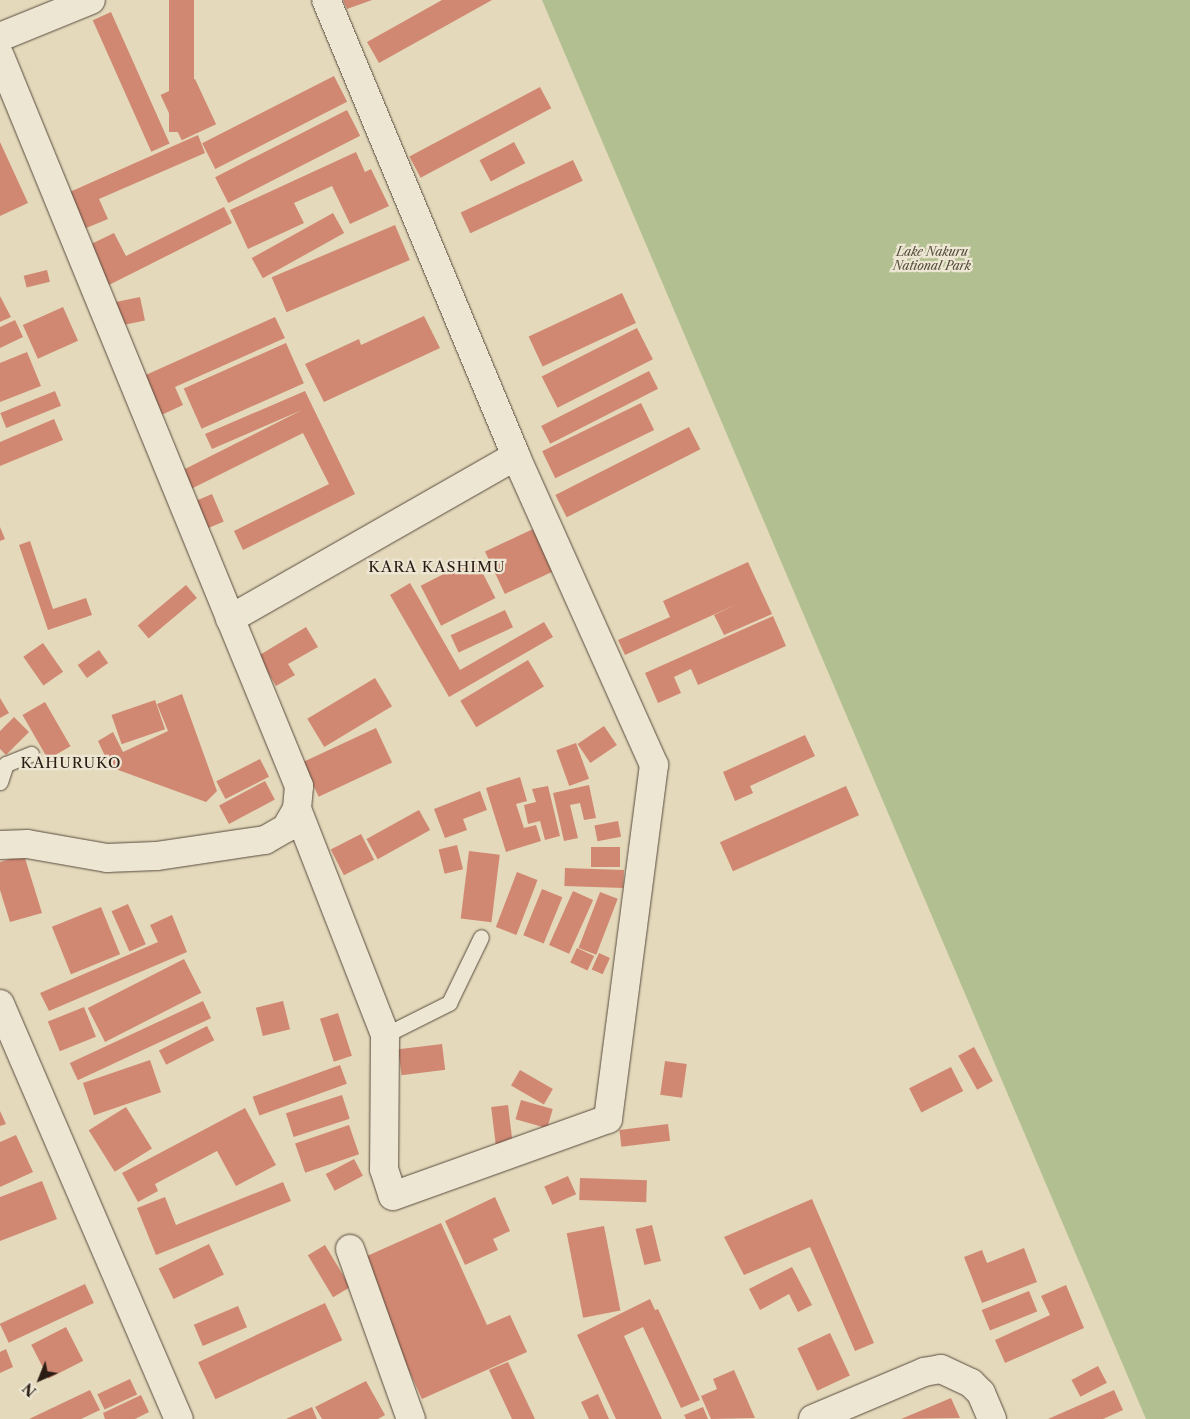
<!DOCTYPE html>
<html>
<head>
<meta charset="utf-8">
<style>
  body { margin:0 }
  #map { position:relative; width:1190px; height:1419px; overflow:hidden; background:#e4d9bb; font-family:"Libre Caslon Text",serif }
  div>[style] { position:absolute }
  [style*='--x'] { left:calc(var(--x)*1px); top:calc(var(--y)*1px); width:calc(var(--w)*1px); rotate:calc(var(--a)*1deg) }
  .green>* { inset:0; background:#b2bf91 }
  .building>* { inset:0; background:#d18872; transform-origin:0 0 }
  .roads { filter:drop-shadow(0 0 1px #594b3e) drop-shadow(0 0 1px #594b3e) }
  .service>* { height:15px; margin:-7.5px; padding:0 7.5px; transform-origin:7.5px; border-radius:7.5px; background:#ede6d3 }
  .minor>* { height:28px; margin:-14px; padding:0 14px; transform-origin:14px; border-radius:14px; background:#ede6d3 }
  span { translate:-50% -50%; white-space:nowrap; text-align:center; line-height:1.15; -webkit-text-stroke:4.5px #ede6d3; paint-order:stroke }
  .park-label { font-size:12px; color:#544d3a; font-style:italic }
  .quarter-label { font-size:15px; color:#2b1c14; letter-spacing:1px }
  .north { position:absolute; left:15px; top:1354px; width:50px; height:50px; -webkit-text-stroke:4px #ede6d3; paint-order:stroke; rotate:224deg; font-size:14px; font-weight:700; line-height:20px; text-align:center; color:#2b1c14 }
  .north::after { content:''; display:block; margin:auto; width:18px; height:22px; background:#2b1c14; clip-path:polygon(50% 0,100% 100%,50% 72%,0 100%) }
</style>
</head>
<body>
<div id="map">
  <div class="green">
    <i style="clip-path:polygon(542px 0,1190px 0,1190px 1419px,1146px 1419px)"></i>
  </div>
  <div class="building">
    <i style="left:169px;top:0;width:25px;height:132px"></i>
    <i style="clip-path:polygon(343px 0,372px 0,347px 9px)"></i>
    <i style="clip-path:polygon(442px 0,492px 0,379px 63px,367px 42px)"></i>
    <i style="left:111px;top:12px;width:144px;height:20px;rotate:66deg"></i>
    <i style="left:334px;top:76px;width:29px;height:148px;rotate:63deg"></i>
    <i style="left:195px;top:79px;width:50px;height:38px;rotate:65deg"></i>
    <i style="left:540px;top:87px;width:24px;height:148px;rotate:62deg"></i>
    <i style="left:347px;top:110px;width:29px;height:148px;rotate:63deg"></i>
    <i style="clip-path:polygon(198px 135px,205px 153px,99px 199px,108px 219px,79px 231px,63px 195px)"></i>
    <i style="clip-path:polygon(0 142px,28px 203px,0 216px)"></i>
    <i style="left:514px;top:142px;width:24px;height:39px;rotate:62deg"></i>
    <i style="clip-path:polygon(356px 152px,365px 172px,371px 169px,389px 206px,350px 224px,332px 186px,294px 203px,304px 223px,248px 249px,230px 210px)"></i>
    <i style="left:573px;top:160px;width:23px;height:124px;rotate:65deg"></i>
    <i style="clip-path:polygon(224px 207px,232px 223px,105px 287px,85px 247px,114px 233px,126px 256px)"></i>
    <i style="left:333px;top:213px;width:23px;height:93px;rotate:61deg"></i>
    <i style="left:395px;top:225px;width:38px;height:134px;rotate:67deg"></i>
    <i style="left:47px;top:270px;width:12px;height:24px;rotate:76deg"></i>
    <i style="left:622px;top:293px;width:33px;height:103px;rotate:65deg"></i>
    <i style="clip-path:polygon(0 296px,11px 317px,0 322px)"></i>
    <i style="left:140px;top:297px;width:24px;height:27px;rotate:78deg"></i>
    <i style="left:63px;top:307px;width:37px;height:44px;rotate:66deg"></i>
    <i style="clip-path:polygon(424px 316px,440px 348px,324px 402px,305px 364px,359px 339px,361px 345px)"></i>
    <i style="clip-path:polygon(275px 317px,285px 338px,175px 387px,183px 405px,157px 417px,139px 378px)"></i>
    <i style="clip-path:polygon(15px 320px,23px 337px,0 348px,0 327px)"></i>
    <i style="left:637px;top:328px;width:35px;height:107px;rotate:63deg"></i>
    <i style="left:286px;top:343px;width:44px;height:112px;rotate:66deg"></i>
    <i style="clip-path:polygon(27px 352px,41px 386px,0 402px,0 363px)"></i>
    <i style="left:649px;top:371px;width:20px;height:121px;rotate:63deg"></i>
    <i style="left:55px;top:391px;width:16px;height:59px;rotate:68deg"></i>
    <i style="clip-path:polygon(305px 391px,355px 494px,243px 550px,234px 531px,329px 484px,303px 433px,187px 491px,177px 473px,302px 410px,212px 449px,205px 434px)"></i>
    <i style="left:641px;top:403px;width:30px;height:110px;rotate:64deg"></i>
    <i style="clip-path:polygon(54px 419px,63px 440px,0 466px,0 442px)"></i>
    <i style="left:689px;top:427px;width:25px;height:150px;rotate:63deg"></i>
    <i style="left:212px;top:494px;width:30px;height:19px;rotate:67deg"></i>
    <i style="clip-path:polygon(0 527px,5px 539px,0 541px)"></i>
    <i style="left:533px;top:529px;width:47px;height:53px;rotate:65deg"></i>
    <i style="clip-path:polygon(30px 541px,53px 609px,86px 598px,92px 615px,48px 630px,19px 545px)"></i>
    <i style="left:475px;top:558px;width:45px;height:61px;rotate:63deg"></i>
    <i style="clip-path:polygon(748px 562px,772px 614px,724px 635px,714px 615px,737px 604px,625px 655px,618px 640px,670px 617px,663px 601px)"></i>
    <i style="clip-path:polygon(410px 583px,460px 670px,544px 622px,553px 637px,449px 697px,390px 595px)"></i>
    <i style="left:186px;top:585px;width:17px;height:63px;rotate:50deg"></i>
    <i style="left:505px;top:610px;width:19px;height:60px;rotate:65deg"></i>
    <i style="clip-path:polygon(773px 616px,786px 646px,698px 685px,691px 669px,674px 677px,681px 693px,658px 703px,645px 673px)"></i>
    <i style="clip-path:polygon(306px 627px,318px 647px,288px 664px,295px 675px,276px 686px,258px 656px)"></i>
    <i style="left:43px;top:643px;width:35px;height:24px;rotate:55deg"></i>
    <i style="left:99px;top:650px;width:16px;height:26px;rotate:55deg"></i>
    <i style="left:528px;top:660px;width:31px;height:79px;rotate:59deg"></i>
    <i style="left:375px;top:678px;width:33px;height:79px;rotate:59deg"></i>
    <i style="clip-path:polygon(182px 694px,217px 791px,206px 802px,110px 767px,98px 741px,113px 732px,123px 752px,168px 731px,157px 704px)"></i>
    <i style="clip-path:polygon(0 698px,9px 713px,0 718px)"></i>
    <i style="left:155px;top:700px;width:31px;height:46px;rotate:71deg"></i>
    <i style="left:45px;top:702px;width:51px;height:26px;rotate:60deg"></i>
    <i style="clip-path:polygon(14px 717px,29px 732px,6px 755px,0 749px,0 731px)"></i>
    <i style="left:604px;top:726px;width:23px;height:32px;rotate:56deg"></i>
    <i style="left:376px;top:728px;width:38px;height:81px;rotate:65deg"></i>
    <i style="clip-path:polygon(805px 735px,815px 756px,750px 786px,753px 793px,735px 801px,723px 772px)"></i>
    <i style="left:576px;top:743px;width:38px;height:21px;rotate:70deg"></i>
    <i style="left:260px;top:759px;width:20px;height:49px;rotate:63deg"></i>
    <i style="clip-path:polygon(520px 777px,527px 801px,516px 804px,524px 828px,536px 825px,541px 841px,506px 852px,486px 788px)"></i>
    <i style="left:265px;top:781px;width:21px;height:52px;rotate:62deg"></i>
    <i style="clip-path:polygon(589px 785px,596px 818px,584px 820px,580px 803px,570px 805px,578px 838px,564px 841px,553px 793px)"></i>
    <i style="clip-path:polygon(548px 786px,560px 836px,545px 840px,540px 821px,528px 824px,524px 805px,536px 802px,532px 789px)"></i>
    <i style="left:846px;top:786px;width:32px;height:138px;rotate:66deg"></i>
    <i style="clip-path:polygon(480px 791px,487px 810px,463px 819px,467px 830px,445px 838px,434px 809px)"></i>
    <i style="left:419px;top:810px;width:23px;height:60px;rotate:61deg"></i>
    <i style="left:618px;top:821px;width:16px;height:24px;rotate:79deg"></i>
    <i style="left:361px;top:834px;width:29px;height:34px;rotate:63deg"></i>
    <i style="left:457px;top:845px;width:25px;height:19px;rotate:76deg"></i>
    <i style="left:591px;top:847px;width:29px;height:20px"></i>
    <i style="left:469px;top:851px;width:31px;height:68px;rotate:7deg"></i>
    <i style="clip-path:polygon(24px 855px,42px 913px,10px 922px,0 890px,0 862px)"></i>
    <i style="left:565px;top:868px;width:59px;height:18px;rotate:2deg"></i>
    <i style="left:517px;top:872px;width:22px;height:59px;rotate:21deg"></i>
    <i style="left:542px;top:889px;width:22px;height:50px;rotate:22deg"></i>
    <i style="left:573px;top:891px;width:22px;height:59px;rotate:24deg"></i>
    <i style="left:600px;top:892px;width:19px;height:60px;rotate:21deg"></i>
    <i style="left:128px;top:904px;width:44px;height:18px;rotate:66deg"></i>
    <i style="left:101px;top:907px;width:51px;height:53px;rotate:68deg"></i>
    <i style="clip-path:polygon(172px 915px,187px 952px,49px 1011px,40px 993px,158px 942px,150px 925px)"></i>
    <i style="left:577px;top:948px;width:19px;height:16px;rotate:25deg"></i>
    <i style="left:599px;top:953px;width:12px;height:18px;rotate:24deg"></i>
    <i style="left:184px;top:959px;width:38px;height:108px;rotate:63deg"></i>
    <i style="left:203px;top:1001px;width:19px;height:147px;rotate:65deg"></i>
    <i style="left:283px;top:1001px;width:29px;height:28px;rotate:76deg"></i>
    <i style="left:84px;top:1007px;width:32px;height:39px;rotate:68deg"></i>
    <i style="left:338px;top:1013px;width:45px;height:19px;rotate:72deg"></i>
    <i style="left:207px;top:1026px;width:16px;height:54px;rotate:63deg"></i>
    <i style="left:442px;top:1044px;width:26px;height:44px;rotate:83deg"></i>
    <i style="left:974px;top:1047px;width:39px;height:18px;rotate:61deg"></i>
    <i style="left:150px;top:1060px;width:34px;height:71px;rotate:71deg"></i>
    <i style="left:665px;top:1061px;width:22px;height:34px;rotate:8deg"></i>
    <i style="left:340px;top:1065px;width:20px;height:93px;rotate:70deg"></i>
    <i style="left:951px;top:1067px;width:27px;height:47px;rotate:63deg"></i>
    <i style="left:520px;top:1070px;width:38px;height:18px;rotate:30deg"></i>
    <i style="left:342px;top:1095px;width:25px;height:59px;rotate:72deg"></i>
    <i style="left:521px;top:1100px;width:33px;height:20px;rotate:16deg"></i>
    <i style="left:508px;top:1105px;width:46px;height:17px;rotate:83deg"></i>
    <i style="left:126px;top:1107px;width:49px;height:44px;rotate:58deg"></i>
    <i style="clip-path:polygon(245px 1108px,276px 1165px,236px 1186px,217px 1151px,155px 1184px,158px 1191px,138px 1202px,122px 1173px)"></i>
    <i style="clip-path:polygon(0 1111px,6px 1124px,0 1126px)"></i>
    <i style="left:668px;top:1124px;width:17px;height:49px;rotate:83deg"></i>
    <i style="left:349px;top:1125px;width:31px;height:57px;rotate:71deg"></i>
    <i style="clip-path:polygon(16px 1135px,33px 1172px,0 1187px,0 1142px)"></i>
    <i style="left:354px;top:1159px;width:19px;height:32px;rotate:62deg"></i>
    <i style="left:568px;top:1176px;width:20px;height:26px;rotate:66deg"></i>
    <i style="left:580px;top:1178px;width:67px;height:22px;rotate:2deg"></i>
    <i style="clip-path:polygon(42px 1181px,57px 1219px,0 1241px,0 1197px)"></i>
    <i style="clip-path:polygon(283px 1182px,291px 1201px,156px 1255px,137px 1208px,165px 1197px,176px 1225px)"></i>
    <i style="clip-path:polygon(495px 1197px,510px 1231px,493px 1239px,498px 1250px,465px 1265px,445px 1221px)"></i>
    <i style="clip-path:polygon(812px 1199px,874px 1343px,855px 1351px,810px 1247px,744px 1275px,724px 1237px)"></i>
    <i style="clip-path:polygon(441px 1223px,487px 1325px,510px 1315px,527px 1352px,422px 1399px,358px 1260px)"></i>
    <i style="left:652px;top:1225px;width:37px;height:17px;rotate:76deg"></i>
    <i style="left:604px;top:1226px;width:86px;height:38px;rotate:79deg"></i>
    <i style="left:209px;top:1244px;width:34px;height:56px;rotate:64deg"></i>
    <i style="left:325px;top:1245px;width:49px;height:20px;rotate:59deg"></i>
    <i style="clip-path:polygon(1024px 1248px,1037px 1282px,982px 1303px,964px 1257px,982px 1250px,987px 1263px)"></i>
    <i style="clip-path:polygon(792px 1267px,812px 1305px,798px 1312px,789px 1294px,760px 1310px,749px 1289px)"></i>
    <i style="left:85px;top:1284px;width:21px;height:94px;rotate:65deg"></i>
    <i style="clip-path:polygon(1066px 1285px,1084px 1328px,1005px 1363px,995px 1340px,1050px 1315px,1041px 1296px)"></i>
    <i style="left:1029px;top:1291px;width:22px;height:51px;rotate:68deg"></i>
    <i style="clip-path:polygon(650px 1299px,655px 1310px,658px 1309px,700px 1400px,681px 1408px,643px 1327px,624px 1336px,662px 1419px,616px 1419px,577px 1335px)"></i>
    <i style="left:325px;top:1303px;width:41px;height:140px;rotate:65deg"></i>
    <i style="left:238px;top:1306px;width:23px;height:48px;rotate:67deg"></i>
    <i style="left:66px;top:1327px;width:38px;height:39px;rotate:63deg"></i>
    <i style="left:830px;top:1333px;width:47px;height:36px;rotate:65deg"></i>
    <i style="clip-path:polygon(6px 1349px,13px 1367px,0 1373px,0 1352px)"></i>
    <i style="clip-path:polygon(508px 1362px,535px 1419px,512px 1419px,489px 1370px)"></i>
    <i style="left:1098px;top:1366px;width:19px;height:30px;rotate:62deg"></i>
    <i style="clip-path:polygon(734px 1370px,755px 1418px,711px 1419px,701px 1396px,717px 1389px,713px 1379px)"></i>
    <i style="left:130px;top:1379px;width:17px;height:36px;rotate:65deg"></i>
    <i style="clip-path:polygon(366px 1381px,385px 1415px,378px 1419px,322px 1419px,315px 1407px)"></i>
    <i style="clip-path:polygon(90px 1390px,100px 1410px,81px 1419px,29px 1419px)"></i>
    <i style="clip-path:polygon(1114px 1390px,1123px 1410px,1103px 1419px,1048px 1419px)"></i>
    <i style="clip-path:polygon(598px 1394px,609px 1419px,589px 1419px,581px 1402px)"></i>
    <i style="clip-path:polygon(141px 1395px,149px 1412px,135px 1419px,105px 1419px,103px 1413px)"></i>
    <i style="clip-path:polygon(951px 1398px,960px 1418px,901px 1419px)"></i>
    <i style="clip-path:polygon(312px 1407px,317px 1419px,286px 1419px)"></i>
    <i style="clip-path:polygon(703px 1407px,708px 1419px,686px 1419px,684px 1415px)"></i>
  </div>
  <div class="roads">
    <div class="service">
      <i style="--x:0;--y:782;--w:19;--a:-72"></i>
      <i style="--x:6;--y:764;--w:27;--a:-22"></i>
      <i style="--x:385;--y:1035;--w:72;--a:-26.6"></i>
      <i style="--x:449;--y:1003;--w:73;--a:-64.1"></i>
    </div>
    <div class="minor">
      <i style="--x:0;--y:37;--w:98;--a:-22.1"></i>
      <i style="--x:0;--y:56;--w:789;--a:67.73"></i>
      <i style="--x:299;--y:786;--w:23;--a:95"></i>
      <i style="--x:297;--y:809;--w:22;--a:120"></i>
      <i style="--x:286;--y:828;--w:24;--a:150"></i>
      <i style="--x:265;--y:840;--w:110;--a:171.6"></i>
      <i style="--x:156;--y:856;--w:49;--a:177.7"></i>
      <i style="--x:107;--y:858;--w:81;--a:-170.1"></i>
      <i style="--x:27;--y:844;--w:27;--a:178"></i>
      <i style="--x:230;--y:619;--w:329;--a:-29.7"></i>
      <i style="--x:297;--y:809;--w:243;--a:68.7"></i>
      <i style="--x:385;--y:1035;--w:134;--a:90.4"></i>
      <i style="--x:384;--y:1169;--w:28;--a:72"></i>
      <i style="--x:393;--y:1196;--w:228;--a:-19.7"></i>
      <i style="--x:608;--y:1119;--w:357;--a:-82.6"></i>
      <i style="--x:654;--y:765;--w:338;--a:-114.1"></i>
      <i style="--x:516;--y:456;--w:494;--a:-112.6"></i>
      <i style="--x:0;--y:1004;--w:452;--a:66.7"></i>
      <i style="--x:350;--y:1249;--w:181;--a:70.3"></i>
      <i style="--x:813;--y:1419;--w:121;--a:-22.9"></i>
      <i style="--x:924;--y:1372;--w:17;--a:-10"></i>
      <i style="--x:941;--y:1369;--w:33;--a:25"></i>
      <i style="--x:971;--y:1383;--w:14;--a:45"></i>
      <i style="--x:981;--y:1393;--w:28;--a:67"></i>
    </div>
  </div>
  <div class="park-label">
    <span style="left:932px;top:259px">Lake Nakuru<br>National Park</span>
  </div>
  <div class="quarter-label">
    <span style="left:437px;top:567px">KARA KASHIMU</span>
    <span style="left:71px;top:763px">KAHURUKO</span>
  </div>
  <div class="north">N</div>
</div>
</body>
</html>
